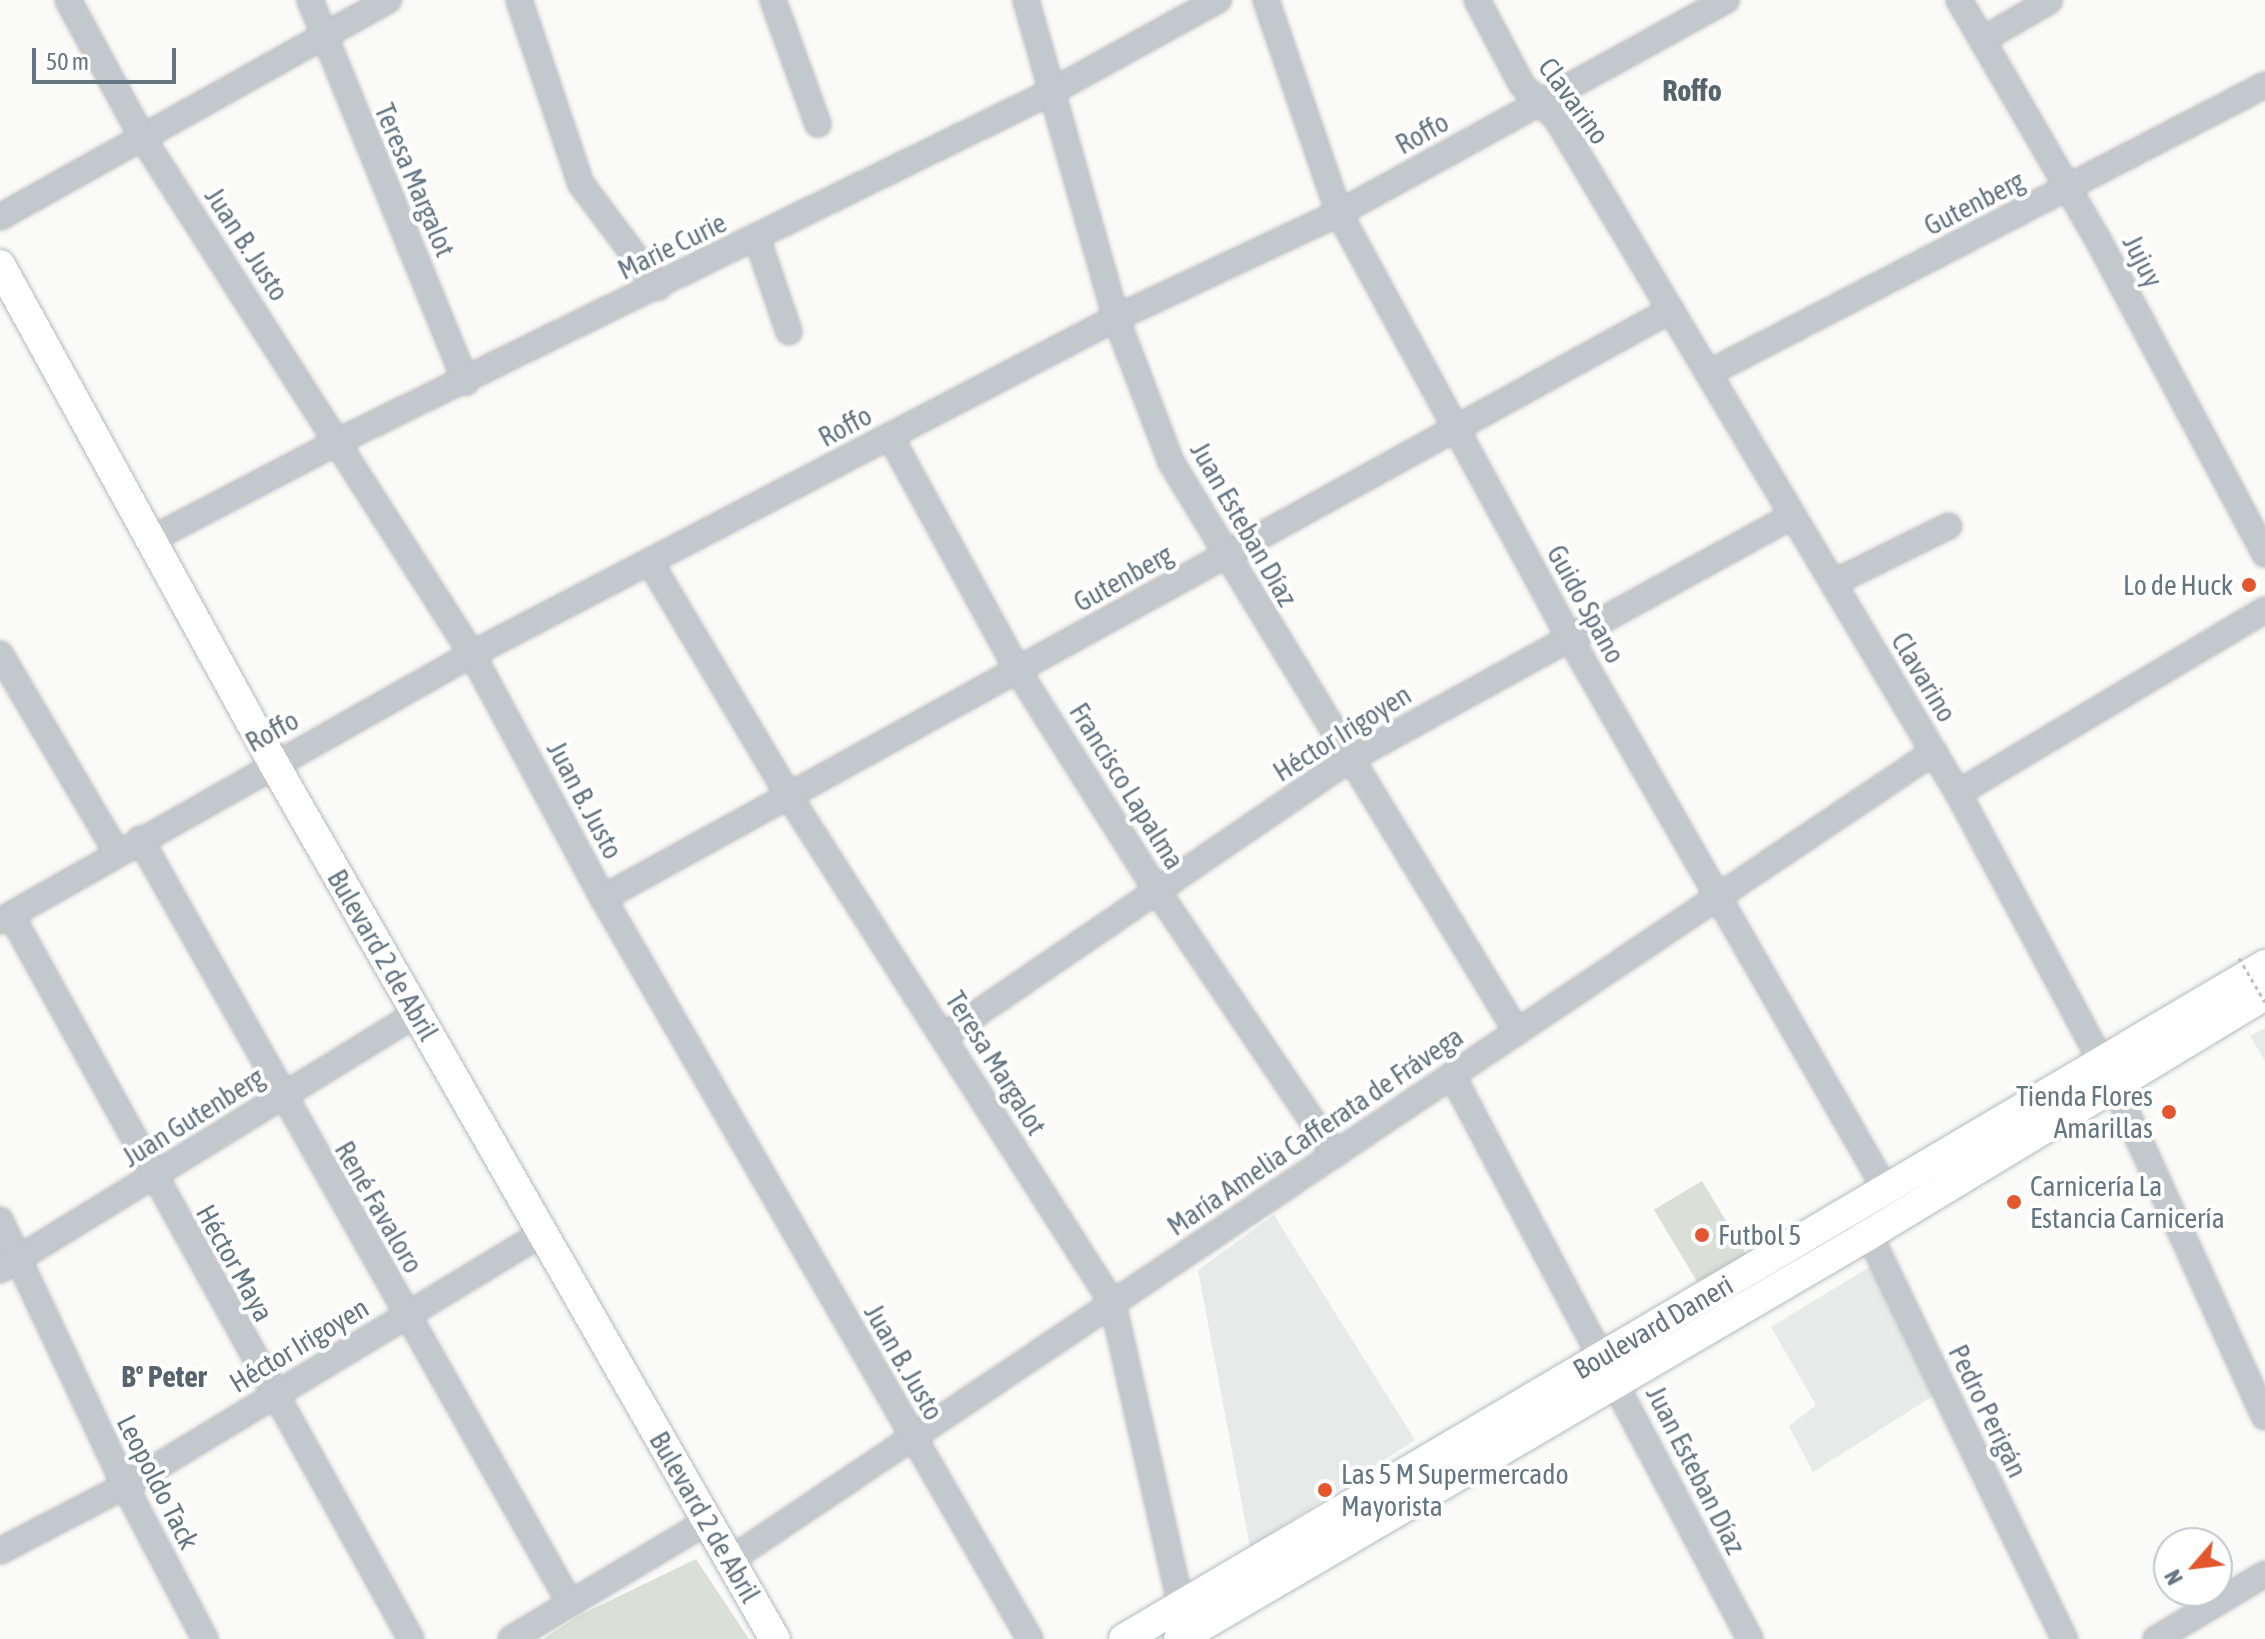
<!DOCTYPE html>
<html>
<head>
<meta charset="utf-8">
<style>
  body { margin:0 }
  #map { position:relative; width:2265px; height:1639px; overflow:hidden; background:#fafaf8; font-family:"Asap Condensed",sans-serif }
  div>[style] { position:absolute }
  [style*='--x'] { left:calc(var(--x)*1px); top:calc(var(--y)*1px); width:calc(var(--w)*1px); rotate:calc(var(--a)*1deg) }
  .built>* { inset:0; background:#e8e9e9 }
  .green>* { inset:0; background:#dadfd7; transform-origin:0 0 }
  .roads { filter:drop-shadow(0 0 2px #b5babe) drop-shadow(0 0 2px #b5babe) }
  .minor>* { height:24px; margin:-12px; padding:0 12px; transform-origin:12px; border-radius:12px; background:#c3c8cc }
  .major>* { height:30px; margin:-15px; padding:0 15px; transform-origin:15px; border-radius:15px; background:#fff }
  .path-bridge>* { height:3px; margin-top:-1.5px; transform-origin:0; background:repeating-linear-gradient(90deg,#bbbfc2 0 4px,transparent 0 8px) }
  .dots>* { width:22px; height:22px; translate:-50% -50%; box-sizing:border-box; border:4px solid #fff; border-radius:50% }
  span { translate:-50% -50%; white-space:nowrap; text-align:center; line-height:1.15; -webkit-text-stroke:8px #fff; paint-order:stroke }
  .street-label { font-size:28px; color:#657683 }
  .poi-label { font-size:28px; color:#657683 }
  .right { translate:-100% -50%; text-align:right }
  .left { translate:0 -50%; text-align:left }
  .neighbourhood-label { font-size:30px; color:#57646e; font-weight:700 }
  .north { position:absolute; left:2153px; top:1527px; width:80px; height:80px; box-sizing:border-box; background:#fff; border:2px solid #c1c8cd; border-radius:50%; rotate:242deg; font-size:22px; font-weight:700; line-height:32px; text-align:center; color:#657683 }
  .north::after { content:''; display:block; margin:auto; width:28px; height:36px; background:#e4572e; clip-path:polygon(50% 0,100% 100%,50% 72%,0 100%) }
  .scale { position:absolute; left:32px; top:48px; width:144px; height:36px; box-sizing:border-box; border:4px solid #657683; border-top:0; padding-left:10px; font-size:24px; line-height:28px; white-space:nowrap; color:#657683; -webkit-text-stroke:6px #fff; paint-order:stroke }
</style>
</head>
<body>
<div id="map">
  <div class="built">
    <i style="clip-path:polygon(2265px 1028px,2265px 1061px,2250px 1036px)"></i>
    <i style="clip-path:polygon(1274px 1215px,1415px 1440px,1250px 1547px,1198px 1270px)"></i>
    <i style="clip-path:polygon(1871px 1266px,1933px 1396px,1813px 1472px,1789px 1426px,1816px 1405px,1771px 1327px)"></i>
  </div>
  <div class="green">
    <i style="left:1702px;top:1181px;width:94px;height:56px;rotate:59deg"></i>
    <i style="clip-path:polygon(696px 1559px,749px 1639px,543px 1639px,580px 1615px)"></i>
  </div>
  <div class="roads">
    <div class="minor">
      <i style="--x:68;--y:0;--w:156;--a:61.6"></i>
      <i style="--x:142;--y:137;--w:613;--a:57.45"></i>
      <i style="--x:472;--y:654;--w:277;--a:61.8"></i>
      <i style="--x:603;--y:898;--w:855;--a:60.05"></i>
      <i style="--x:310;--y:0;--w:413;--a:67.8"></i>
      <i style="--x:519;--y:0;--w:194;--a:71.4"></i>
      <i style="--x:581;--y:184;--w:129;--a:53.2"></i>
      <i style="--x:773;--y:0;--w:132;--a:70.1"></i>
      <i style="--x:1026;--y:0;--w:330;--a:74.2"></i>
      <i style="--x:1116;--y:318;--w:154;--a:69.1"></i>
      <i style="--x:1171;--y:462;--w:667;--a:58.74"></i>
      <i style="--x:1266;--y:0;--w:225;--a:71.1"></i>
      <i style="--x:1339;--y:213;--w:480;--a:61.5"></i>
      <i style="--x:1568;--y:635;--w:656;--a:60.19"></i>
      <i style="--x:1477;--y:0;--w:96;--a:62.1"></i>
      <i style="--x:1522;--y:85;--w:49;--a:44.2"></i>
      <i style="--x:1557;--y:119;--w:784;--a:59.25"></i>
      <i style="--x:1958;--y:793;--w:333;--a:61.9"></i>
      <i style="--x:2115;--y:1087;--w:362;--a:65.6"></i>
      <i style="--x:1959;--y:0;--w:275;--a:59.9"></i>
      <i style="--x:2097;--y:238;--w:358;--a:62"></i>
      <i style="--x:1982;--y:40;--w:78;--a:-30.2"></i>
      <i style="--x:0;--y:217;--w:445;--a:-29.2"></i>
      <i style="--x:757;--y:238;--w:99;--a:71.2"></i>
      <i style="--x:1709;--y:373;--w:626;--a:-27.38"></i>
      <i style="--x:890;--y:436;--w:268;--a:61.4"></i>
      <i style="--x:1018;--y:671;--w:258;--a:57.7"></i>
      <i style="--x:1156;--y:889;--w:320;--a:56"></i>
      <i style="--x:150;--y:540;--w:213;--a:-27.6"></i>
      <i style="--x:339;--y:441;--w:793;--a:-26.11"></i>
      <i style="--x:1051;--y:92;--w:191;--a:-28.9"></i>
      <i style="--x:650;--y:562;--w:272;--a:59.3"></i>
      <i style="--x:789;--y:796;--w:603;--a:57.47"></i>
      <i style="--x:1113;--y:1304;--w:323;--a:77.3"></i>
      <i style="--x:1833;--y:583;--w:129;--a:-26.2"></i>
      <i style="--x:0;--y:654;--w:231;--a:59.5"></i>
      <i style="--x:1958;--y:793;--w:357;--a:-30.8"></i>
      <i style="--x:140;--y:839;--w:877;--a:60.63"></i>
      <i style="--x:603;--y:898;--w:1219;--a:-28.84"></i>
      <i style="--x:11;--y:915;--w:827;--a:61.08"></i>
      <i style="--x:0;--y:921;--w:542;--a:-29.5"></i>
      <i style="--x:472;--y:654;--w:726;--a:-27.55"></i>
      <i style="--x:1116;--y:318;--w:246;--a:-25.2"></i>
      <i style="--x:1339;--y:213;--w:442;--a:-28.8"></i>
      <i style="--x:944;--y:1036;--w:494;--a:-34.3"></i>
      <i style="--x:1352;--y:758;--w:502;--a:-28.81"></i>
      <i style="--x:1452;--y:1075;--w:638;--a:62.15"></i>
      <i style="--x:0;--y:1220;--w:294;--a:64.8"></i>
      <i style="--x:125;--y:1486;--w:173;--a:62.4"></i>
      <i style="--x:1862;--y:1220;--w:466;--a:64.2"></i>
      <i style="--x:0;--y:1270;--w:490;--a:-31.6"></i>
      <i style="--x:0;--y:1551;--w:141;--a:-27.5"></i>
      <i style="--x:125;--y:1486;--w:488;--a:-31.2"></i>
      <i style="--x:730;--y:1560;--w:1450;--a:-33.87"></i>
      <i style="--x:511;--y:1639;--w:230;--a:-30.9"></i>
      <i style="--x:2156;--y:1639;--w:127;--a:-30.8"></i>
    </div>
    <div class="major">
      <i style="--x:0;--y:265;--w:569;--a:61.23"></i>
      <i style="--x:274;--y:764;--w:1008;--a:60.21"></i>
      <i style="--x:1124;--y:1639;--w:1325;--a:-30.57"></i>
      <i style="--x:1179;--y:1639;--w:801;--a:-30.37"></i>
      <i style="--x:1870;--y:1234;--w:462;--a:-31.2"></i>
    </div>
  </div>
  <div class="path-bridge">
    <i style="--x:2239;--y:958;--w:51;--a:59.4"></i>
  </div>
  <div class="dots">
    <i style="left:2249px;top:585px;background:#e4572e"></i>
    <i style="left:2169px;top:1112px;background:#e4572e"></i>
    <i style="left:2014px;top:1202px;background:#e4572e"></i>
    <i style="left:1702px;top:1235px;background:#e4572e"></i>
    <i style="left:1325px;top:1490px;background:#e4572e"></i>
  </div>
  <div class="street-label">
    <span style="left:1574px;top:101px;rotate:54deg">Clavarino</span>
    <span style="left:1422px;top:133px;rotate:-29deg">Roffo</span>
    <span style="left:415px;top:180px;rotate:67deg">Teresa Margalot</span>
    <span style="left:1974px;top:203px;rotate:-27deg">Gutenberg</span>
    <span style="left:247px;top:244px;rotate:57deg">Juan B. Justo</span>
    <span style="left:672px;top:246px;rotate:-26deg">Marie Curie</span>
    <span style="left:2143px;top:261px;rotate:63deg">Jujuy</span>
    <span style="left:845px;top:426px;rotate:-28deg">Roffo</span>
    <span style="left:1244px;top:524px;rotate:60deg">Juan Esteban Díaz</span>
    <span style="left:1123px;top:578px;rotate:-29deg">Gutenberg</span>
    <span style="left:1586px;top:604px;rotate:61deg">Guido Spano</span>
    <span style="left:1924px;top:677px;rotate:59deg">Clavarino</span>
    <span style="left:272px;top:731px;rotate:-29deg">Roffo</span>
    <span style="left:1342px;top:733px;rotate:-32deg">Héctor Irigoyen</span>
    <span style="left:1127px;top:786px;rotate:58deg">Francisco Lapalma</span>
    <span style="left:585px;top:800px;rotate:62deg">Juan B. Justo</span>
    <span style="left:383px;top:955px;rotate:60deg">Bulevard 2 de Abril</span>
    <span style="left:996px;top:1063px;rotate:58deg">Teresa Margalot</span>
    <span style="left:193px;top:1117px;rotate:-32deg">Juan Gutenberg</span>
    <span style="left:1315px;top:1131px;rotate:-34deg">María Amelia Cafferata de Frávega</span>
    <span style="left:379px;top:1207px;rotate:60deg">René Favaloro</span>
    <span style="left:235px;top:1263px;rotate:61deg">Héctor Maya</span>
    <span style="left:1653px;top:1327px;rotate:-30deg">Boulevard Daneri</span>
    <span style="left:299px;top:1345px;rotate:-31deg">Héctor Irigoyen</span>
    <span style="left:904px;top:1362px;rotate:60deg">Juan B. Justo</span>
    <span style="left:1988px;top:1411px;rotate:64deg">Pedro Perigán</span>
    <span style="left:1696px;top:1470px;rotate:63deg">Juan Esteban Díaz</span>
    <span style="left:158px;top:1482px;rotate:63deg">Leopoldo Tack</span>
    <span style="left:705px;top:1517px;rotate:60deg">Bulevard 2 de Abril</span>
  </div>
  <div class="poi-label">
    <span class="right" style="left:2233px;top:585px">Lo de Huck</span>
    <span class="right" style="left:2153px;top:1112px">Tienda Flores<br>Amarillas</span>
    <span class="left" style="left:2030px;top:1202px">Carnicería La<br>Estancia Carnicería</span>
    <span class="left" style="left:1718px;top:1235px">Futbol 5</span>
    <span class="left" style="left:1341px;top:1490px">Las 5 M Supermercado<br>Mayorista</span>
  </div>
  <div class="neighbourhood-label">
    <span style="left:1692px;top:90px">Roffo</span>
    <span style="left:164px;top:1376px">Bº Peter</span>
  </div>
  <div class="north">N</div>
  <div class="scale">50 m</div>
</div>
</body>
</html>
